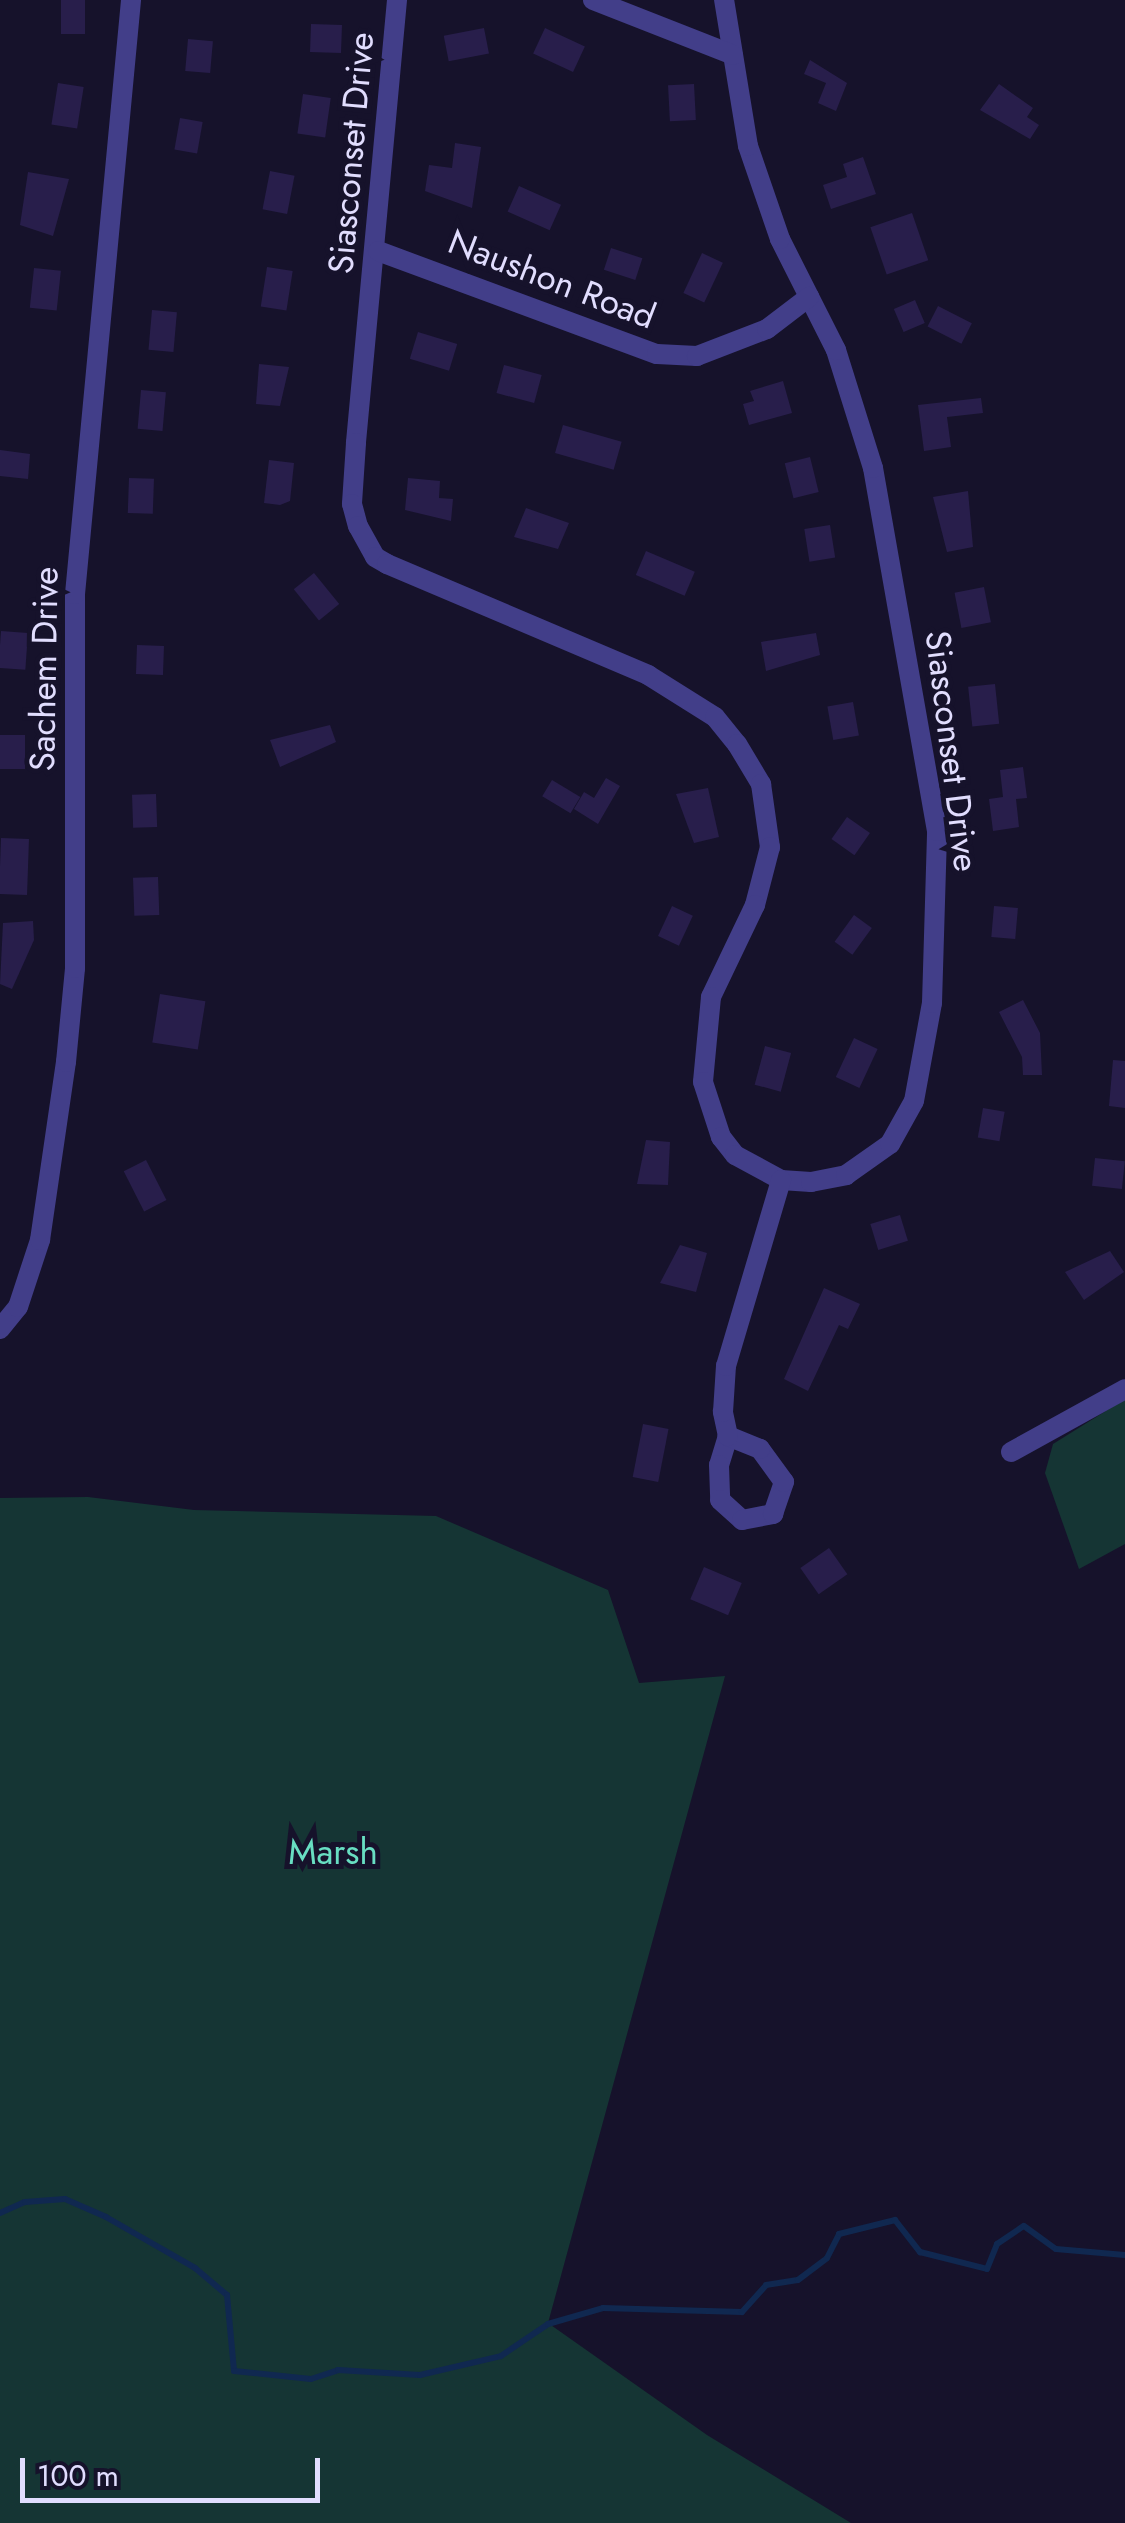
<!DOCTYPE html>
<html>
<head>
<meta charset="utf-8">
<style>
  body { margin:0 }
  #map { position:relative; width:1125px; height:2523px; overflow:hidden; background:#16122b; font-family:Jost,sans-serif }
  div>[style] { position:absolute }
  [style*='--x'] { left:calc(var(--x)*1px); top:calc(var(--y)*1px); width:calc(var(--w)*1px); rotate:calc(var(--a)*1deg) }
  .green>* { inset:0; background:#153534 }
  .stream>* { height:6px; margin:-3px; padding:0 3px; transform-origin:3px; border-radius:3px; background:#102850 }
  .building>* { inset:0; background:#281e4b; transform-origin:0 0 }
  .minor>* { height:20px; margin:-10px; padding:0 10px; transform-origin:10px; border-radius:10px; background:#423e89 }
  span { translate:-50% -50%; white-space:nowrap; text-align:center; line-height:1.15; -webkit-text-stroke:10px #16122b; paint-order:stroke }
  .street-label { font-size:35px; color:#e1ddfe }
  .park-label { font-size:35px; color:#68dec2 }
  .scale { position:absolute; left:20px; top:2458px; width:300px; height:45px; box-sizing:border-box; border:5px solid #e1ddfe; border-top:0; padding-left:12px; font-size:30px; line-height:35px; white-space:nowrap; color:#e1ddfe; -webkit-text-stroke:8px #16122b; paint-order:stroke }
</style>
</head>
<body>
<div id="map">
  <div class="green">
    <i style="clip-path:polygon(1125px 1399px,1125px 1544px,1079px 1569px,1045px 1473px,1053px 1444px)"></i>
    <i style="clip-path:polygon(88px 1497px,194px 1510px,436px 1516px,608px 1590px,639px 1683px,725px 1676px,548px 2323px,707px 2435px,851px 2523px,0 2523px,0 1498px)"></i>
  </div>
  <div class="stream">
    <i style="--x:0;--y:2213;--w:27;--a:-24"></i>
    <i style="--x:25;--y:2202;--w:40;--a:-4.3"></i>
    <i style="--x:65;--y:2199;--w:45;--a:23.7"></i>
    <i style="--x:106;--y:2217;--w:103;--a:29.8"></i>
    <i style="--x:195;--y:2268;--w:42;--a:40.2"></i>
    <i style="--x:227;--y:2295;--w:76;--a:84.7"></i>
    <i style="--x:234;--y:2371;--w:77;--a:5.9"></i>
    <i style="--x:311;--y:2379;--w:28;--a:-18"></i>
    <i style="--x:338;--y:2370;--w:82;--a:3.5"></i>
    <i style="--x:420;--y:2375;--w:83;--a:-13.2"></i>
    <i style="--x:501;--y:2356;--w:57;--a:-34.2"></i>
    <i style="--x:548;--y:2324;--w:57;--a:-16.2"></i>
    <i style="--x:603;--y:2308;--w:139;--a:1.6"></i>
    <i style="--x:742;--y:2312;--w:36;--a:-48"></i>
    <i style="--x:766;--y:2285;--w:32;--a:-9"></i>
    <i style="--x:798;--y:2280;--w:36;--a:-37"></i>
    <i style="--x:827;--y:2258;--w:27;--a:-63"></i>
    <i style="--x:839;--y:2234;--w:58;--a:-14"></i>
    <i style="--x:895;--y:2220;--w:41;--a:52"></i>
    <i style="--x:920;--y:2252;--w:69;--a:14.2"></i>
    <i style="--x:987;--y:2269;--w:27;--a:-68"></i>
    <i style="--x:997;--y:2244;--w:32;--a:-34"></i>
    <i style="--x:1024;--y:2226;--w:39;--a:36"></i>
    <i style="--x:1056;--y:2249;--w:69;--a:5"></i>
  </div>
  <div class="building">
    <i style="left:61px;top:0;width:24px;height:34px"></i>
    <i style="left:311px;top:24px;width:31px;height:28px;rotate:2deg"></i>
    <i style="left:484px;top:28px;width:26px;height:41px;rotate:79deg"></i>
    <i style="left:545px;top:28px;width:44px;height:28px;rotate:25deg"></i>
    <i style="left:188px;top:39px;width:25px;height:32px;rotate:5deg"></i>
    <i style="clip-path:polygon(810px 60px,847px 83px,836px 111px,818px 103px,826px 83px,804px 74px)"></i>
    <i style="left:58px;top:83px;width:26px;height:42px;rotate:9deg"></i>
    <i style="left:694px;top:84px;width:36px;height:26px;rotate:87deg"></i>
    <i style="clip-path:polygon(999px 84px,1033px 108px,1027px 117px,1039px 125px,1030px 139px,980px 110px)"></i>
    <i style="left:303px;top:94px;width:28px;height:40px;rotate:8deg"></i>
    <i style="left:180px;top:118px;width:23px;height:32px;rotate:10deg"></i>
    <i style="clip-path:polygon(455px 143px,481px 147px,472px 208px,425px 191px,429px 165px,452px 168px)"></i>
    <i style="clip-path:polygon(863px 157px,876px 194px,831px 209px,823px 185px,847px 177px,843px 164px)"></i>
    <i style="left:270px;top:171px;width:25px;height:39px;rotate:11deg"></i>
    <i style="clip-path:polygon(28px 172px,69px 179px,53px 236px,20px 225px)"></i>
    <i style="left:519px;top:186px;width:46px;height:28px;rotate:24deg"></i>
    <i style="left:912px;top:213px;width:50px;height:44px;rotate:71deg"></i>
    <i style="left:611px;top:248px;width:33px;height:23px;rotate:18deg"></i>
    <i style="left:702px;top:253px;width:23px;height:44px;rotate:25deg"></i>
    <i style="left:267px;top:267px;width:26px;height:40px;rotate:9deg"></i>
    <i style="left:34px;top:268px;width:27px;height:40px;rotate:6deg"></i>
    <i style="left:915px;top:300px;width:25px;height:23px;rotate:67deg"></i>
    <i style="left:938px;top:306px;width:38px;height:23px;rotate:27deg"></i>
    <i style="left:152px;top:310px;width:25px;height:40px;rotate:5deg"></i>
    <i style="left:418px;top:332px;width:41px;height:28px;rotate:17deg"></i>
    <i style="clip-path:polygon(259px 364px,289px 367px,280px 406px,256px 404px)"></i>
    <i style="left:504px;top:365px;width:39px;height:29px;rotate:15deg"></i>
    <i style="clip-path:polygon(783px 381px,792px 413px,749px 425px,743px 404px,754px 401px,750px 391px)"></i>
    <i style="left:141px;top:390px;width:25px;height:39px;rotate:5deg"></i>
    <i style="clip-path:polygon(981px 398px,983px 413px,947px 417px,951px 447px,924px 451px,918px 405px)"></i>
    <i style="left:563px;top:425px;width:61px;height:29px;rotate:16deg"></i>
    <i style="clip-path:polygon(0 450px,30px 454px,28px 479px,0 476px)"></i>
    <i style="left:810px;top:457px;width:36px;height:26px;rotate:76deg"></i>
    <i style="clip-path:polygon(269px 460px,294px 463px,290px 501px,280px 505px,264px 503px)"></i>
    <i style="left:129px;top:478px;width:25px;height:35px;rotate:2deg"></i>
    <i style="clip-path:polygon(408px 478px,440px 481px,439px 498px,453px 499px,451px 521px,405px 510px)"></i>
    <i style="clip-path:polygon(968px 491px,973px 547px,947px 552px,933px 497px)"></i>
    <i style="clip-path:polygon(526px 508px,569px 523px,558px 549px,514px 537px)"></i>
    <i style="left:830px;top:525px;width:33px;height:26px;rotate:81deg"></i>
    <i style="left:646px;top:551px;width:53px;height:26px;rotate:23deg"></i>
    <i style="left:314px;top:573px;width:40px;height:26px;rotate:51deg"></i>
    <i style="left:984px;top:587px;width:36px;height:30px;rotate:79deg"></i>
    <i style="left:1px;top:631px;width:27px;height:37px;rotate:4deg"></i>
    <i style="clip-path:polygon(816px 633px,820px 655px,766px 671px,761px 642px)"></i>
    <i style="left:137px;top:645px;width:27px;height:29px;rotate:2deg"></i>
    <i style="left:995px;top:684px;width:40px;height:27px;rotate:84deg"></i>
    <i style="left:853px;top:702px;width:34px;height:26px;rotate:80deg"></i>
    <i style="clip-path:polygon(330px 725px,336px 742px,280px 767px,270px 740px)"></i>
    <i style="left:0;top:735px;width:25px;height:34px"></i>
    <i style="clip-path:polygon(1023px 767px,1027px 798px,1016px 799px,1019px 827px,993px 831px,989px 799px,1003px 797px,1000px 770px)"></i>
    <i style="clip-path:polygon(606px 778px,620px 786px,598px 824px,574px 809px,584px 792px,594px 798px)"></i>
    <i style="left:552px;top:780px;width:33px;height:19px;rotate:31deg"></i>
    <i style="clip-path:polygon(708px 788px,719px 837px,694px 843px,676px 794px)"></i>
    <i style="left:156px;top:794px;width:33px;height:24px;rotate:88deg"></i>
    <i style="left:847px;top:817px;width:28px;height:27px;rotate:35deg"></i>
    <i style="left:1px;top:838px;width:28px;height:56px;rotate:2deg"></i>
    <i style="left:158px;top:877px;width:38px;height:25px;rotate:88deg"></i>
    <i style="left:672px;top:906px;width:23px;height:33px;rotate:25deg"></i>
    <i style="left:994px;top:906px;width:24px;height:31px;rotate:5deg"></i>
    <i style="left:854px;top:915px;width:22px;height:33px;rotate:36deg"></i>
    <i style="clip-path:polygon(33px 921px,34px 940px,12px 989px,0 984px,3px 923px)"></i>
    <i style="left:160px;top:994px;width:46px;height:49px;rotate:9deg"></i>
    <i style="clip-path:polygon(1023px 1000px,1040px 1033px,1042px 1075px,1023px 1075px,1022px 1057px,999px 1012px)"></i>
    <i style="left:854px;top:1038px;width:26px;height:43px;rotate:25deg"></i>
    <i style="left:765px;top:1046px;width:27px;height:40px;rotate:15deg"></i>
    <i style="clip-path:polygon(1113px 1060px,1125px 1061px,1125px 1108px,1109px 1106px)"></i>
    <i style="left:983px;top:1108px;width:22px;height:30px;rotate:10deg"></i>
    <i style="clip-path:polygon(646px 1140px,670px 1142px,668px 1185px,637px 1184px)"></i>
    <i style="left:1095px;top:1158px;width:30px;height:28px;rotate:6deg"></i>
    <i style="left:146px;top:1160px;width:45px;height:25px;rotate:63deg"></i>
    <i style="left:900px;top:1215px;width:27px;height:31px;rotate:73deg"></i>
    <i style="clip-path:polygon(680px 1245px,707px 1253px,696px 1292px,660px 1283px)"></i>
    <i style="clip-path:polygon(1110px 1251px,1124px 1272px,1084px 1300px,1065px 1272px)"></i>
    <i style="clip-path:polygon(824px 1288px,860px 1304px,848px 1329px,839px 1325px,808px 1391px,784px 1379px)"></i>
    <i style="left:643px;top:1424px;width:26px;height:54px;rotate:11deg"></i>
    <i style="left:829px;top:1548px;width:32px;height:35px;rotate:55deg"></i>
    <i style="left:704px;top:1567px;width:41px;height:35px;rotate:23deg"></i>
  </div>
  <div class="minor">
    <i style="--x:397;--y:0;--w:445;--a:95.3"></i>
    <i style="--x:356;--y:443;--w:61;--a:93.8"></i>
    <i style="--x:352;--y:504;--w:23;--a:75"></i>
    <i style="--x:358;--y:526;--w:35;--a:61"></i>
    <i style="--x:375;--y:557;--w:14;--a:30"></i>
    <i style="--x:387;--y:564;--w:284;--a:23"></i>
    <i style="--x:648;--y:675;--w:79;--a:32.1"></i>
    <i style="--x:715;--y:717;--w:35;--a:51"></i>
    <i style="--x:737;--y:744;--w:47;--a:59"></i>
    <i style="--x:761;--y:784;--w:64;--a:81.9"></i>
    <i style="--x:770;--y:847;--w:60;--a:104.5"></i>
    <i style="--x:755;--y:905;--w:102;--a:115.6"></i>
    <i style="--x:711;--y:997;--w:85;--a:95.4"></i>
    <i style="--x:703;--y:1082;--w:58;--a:71.9"></i>
    <i style="--x:721;--y:1137;--w:23;--a:52"></i>
    <i style="--x:735;--y:1155;--w:52;--a:28.5"></i>
    <i style="--x:781;--y:1180;--w:30;--a:4"></i>
    <i style="--x:811;--y:1182;--w:36;--a:-11"></i>
    <i style="--x:846;--y:1175;--w:54;--a:-35.2"></i>
    <i style="--x:890;--y:1144;--w:49;--a:-60.8"></i>
    <i style="--x:914;--y:1101;--w:100;--a:-79.6"></i>
    <i style="--x:932;--y:1003;--w:172;--a:-88.3"></i>
    <i style="--x:937;--y:831;--w:369;--a:-100"></i>
    <i style="--x:873;--y:468;--w:124;--a:-107.4"></i>
    <i style="--x:836;--y:350;--w:124;--a:-116.8"></i>
    <i style="--x:780;--y:239;--w:98;--a:-109"></i>
    <i style="--x:748;--y:146;--w:148;--a:-99.3"></i>
    <i style="--x:593;--y:0;--w:150;--a:21.4"></i>
    <i style="--x:378;--y:251;--w:297;--a:20.3"></i>
    <i style="--x:657;--y:354;--w:40;--a:2.9"></i>
    <i style="--x:697;--y:356;--w:75;--a:-21.1"></i>
    <i style="--x:767;--y:329;--w:53;--a:-37.3"></i>
    <i style="--x:0;--y:1329;--w:28;--a:-51"></i>
    <i style="--x:18;--y:1307;--w:71;--a:-71.8"></i>
    <i style="--x:40;--y:1240;--w:180;--a:-81.7"></i>
    <i style="--x:66;--y:1062;--w:94;--a:-84.5"></i>
    <i style="--x:75;--y:968;--w:374;--a:-90"></i>
    <i style="--x:75;--y:594;--w:597;--a:-84.61"></i>
    <i style="--x:728;--y:1436;--w:30;--a:107"></i>
    <i style="--x:719;--y:1465;--w:35;--a:88"></i>
    <i style="--x:720;--y:1500;--w:30;--a:42"></i>
    <i style="--x:742;--y:1520;--w:32;--a:-11"></i>
    <i style="--x:773;--y:1514;--w:34;--a:-71"></i>
    <i style="--x:784;--y:1482;--w:41;--a:-126"></i>
    <i style="--x:760;--y:1449;--w:35;--a:-158"></i>
    <i style="--x:728;--y:1436;--w:25;--a:-102"></i>
    <i style="--x:723;--y:1412;--w:46;--a:-86.3"></i>
    <i style="--x:726;--y:1366;--w:194;--a:-73.5"></i>
    <i style="--x:1011;--y:1452;--w:130;--a:-28.9"></i>
  </div>
  <div class="street-label">
    <span style="left:351px;top:153px;rotate:-85deg">Siasconset Drive</span>
    <span style="left:552px;top:279px;rotate:21deg">Naushon Road</span>
    <span style="left:44px;top:669px;rotate:-89deg">Sachem Drive</span>
    <span style="left:952px;top:751px;rotate:83deg">Siasconset Drive</span>
  </div>
  <div class="park-label">
    <span style="left:333px;top:1852px">Marsh</span>
  </div>
  <div class="scale">100 m</div>
</div>
</body>
</html>
